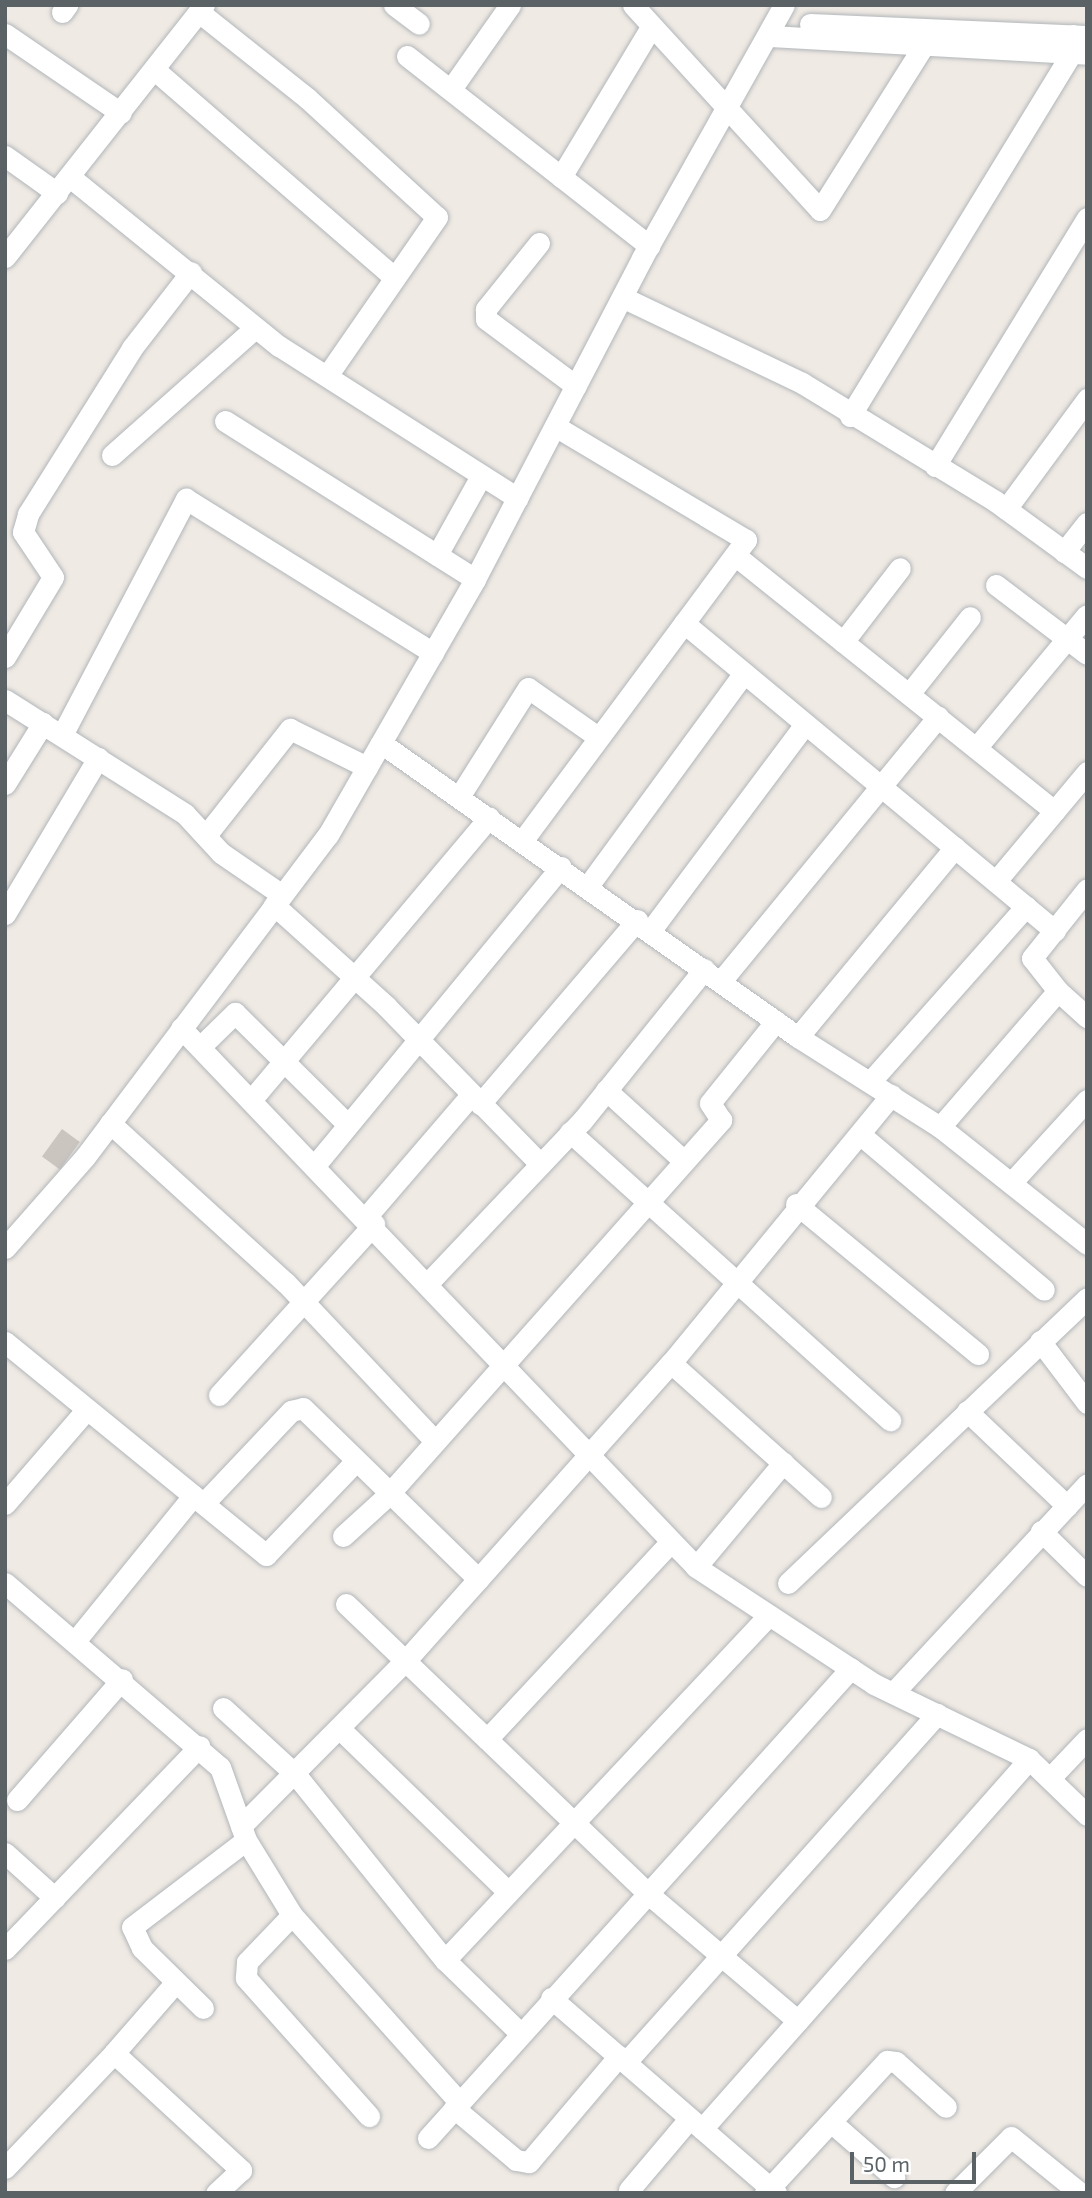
<!DOCTYPE html>
<html>
<head>
<meta charset="utf-8">
<style>
  body { margin:0 }
  #map { position:relative; width:1092px; height:2198px; overflow:hidden; background:#f0eae4; font-family:"Exo 2",sans-serif }
  div>[style] { position:absolute }
  [style*='--x'] { left:calc(var(--x)*1px); top:calc(var(--y)*1px); width:calc(var(--w)*1px); rotate:calc(var(--a)*1deg) }
  .building>* { inset:0; background:#cbc5c0; transform-origin:0 0 }
  .roads { filter:drop-shadow(0 0 2px #b1b6ba) drop-shadow(0 0 2px #b1b6ba) }
  .minor>* { height:21px; margin:-10.5px; padding:0 10.5px; transform-origin:10.5px; border-radius:10.5px; background:#fff }
  span { translate:-50% -50%; white-space:nowrap; text-align:center; line-height:1.15; -webkit-text-stroke:7px #fff; paint-order:stroke }
  .frame { position:absolute; inset:0; border:7px solid #5b6266; pointer-events:none }
  .scale { position:absolute; left:850px; top:2152px; width:126px; height:32px; box-sizing:border-box; border:4px solid #5b6266; border-top:0; padding-left:9px; font-size:21px; line-height:24px; white-space:nowrap; color:#5b6266; -webkit-text-stroke:5px #fff; paint-order:stroke }
</style>
</head>
<body>
<div id="map">
  <div class="building">
    <i style="left:62px;top:1129px;width:22px;height:34px;rotate:36deg"></i>
  </div>
  <div class="roads">
    <div class="minor">
      <i style="--x:394;--y:5;--w:31;--a:37"></i>
      <i style="--x:633;--y:5;--w:277;--a:47.6"></i>
      <i style="--x:820;--y:210;--w:195;--a:-57.8"></i>
      <i style="--x:62;--y:12;--w:9;--a:-54"></i>
      <i style="--x:199;--y:12;--w:138;--a:38.5"></i>
      <i style="--x:307;--y:98;--w:176;--a:42.5"></i>
      <i style="--x:437;--y:217;--w:193;--a:124.7"></i>
      <i style="--x:810;--y:24;--w:276;--a:2.5"></i>
      <i style="--x:5;--y:34;--w:140;--a:34.3"></i>
      <i style="--x:770;--y:36;--w:318;--a:3.2"></i>
      <i style="--x:407;--y:56;--w:308;--a:38.1"></i>
      <i style="--x:156;--y:71;--w:315;--a:40.9"></i>
      <i style="--x:451;--y:89;--w:103;--a:-54.9"></i>
      <i style="--x:5;--y:156;--w:64;--a:35.4"></i>
      <i style="--x:70;--y:177;--w:269;--a:39"></i>
      <i style="--x:279;--y:346;--w:283;--a:32.5"></i>
      <i style="--x:561;--y:177;--w:175;--a:-59"></i>
      <i style="--x:539;--y:243;--w:85;--a:128.8"></i>
      <i style="--x:486;--y:309;--w:10;--a:90"></i>
      <i style="--x:486;--y:319;--w:112;--a:36.7"></i>
      <i style="--x:5;--y:257;--w:321;--a:-51.7"></i>
      <i style="--x:622;--y:297;--w:199;--a:25.5"></i>
      <i style="--x:802;--y:383;--w:226;--a:31.4"></i>
      <i style="--x:995;--y:501;--w:114;--a:36.1"></i>
      <i style="--x:850;--y:416;--w:426;--a:-58.6"></i>
      <i style="--x:1072;--y:53;--w:18;--a:-87"></i>
      <i style="--x:225;--y:421;--w:296;--a:32.3"></i>
      <i style="--x:112;--y:455;--w:191;--a:-41.6"></i>
      <i style="--x:935;--y:466;--w:291;--a:-58.5"></i>
      <i style="--x:1006;--y:509;--w:137;--a:-53.6"></i>
      <i style="--x:1064;--y:552;--w:37;--a:-52"></i>
      <i style="--x:437;--y:555;--w:90;--a:-60.9"></i>
      <i style="--x:736;--y:556;--w:408;--a:38.7"></i>
      <i style="--x:996;--y:585;--w:114;--a:37.2"></i>
      <i style="--x:684;--y:623;--w:482;--a:39.7"></i>
      <i style="--x:843;--y:642;--w:93;--a:-52.4"></i>
      <i style="--x:5;--y:657;--w:93;--a:-59"></i>
      <i style="--x:53;--y:577;--w:54;--a:-123.7"></i>
      <i style="--x:23;--y:532;--w:19;--a:-74"></i>
      <i style="--x:28;--y:514;--w:196;--a:-57.9"></i>
      <i style="--x:132;--y:348;--w:96;--a:-52.2"></i>
      <i style="--x:909;--y:694;--w:98;--a:-51.6"></i>
      <i style="--x:5;--y:700;--w:213;--a:32.3"></i>
      <i style="--x:185;--y:814;--w:53;--a:47.3"></i>
      <i style="--x:221;--y:853;--w:74;--a:34.5"></i>
      <i style="--x:62;--y:735;--w:267;--a:-62.3"></i>
      <i style="--x:186;--y:499;--w:291;--a:31.9"></i>
      <i style="--x:381;--y:743;--w:510;--a:35.19"></i>
      <i style="--x:798;--y:1037;--w:168;--a:32.4"></i>
      <i style="--x:940;--y:1127;--w:188;--a:38.5"></i>
      <i style="--x:976;--y:748;--w:173;--a:-50.2"></i>
      <i style="--x:5;--y:784;--w:72;--a:-58.1"></i>
      <i style="--x:459;--y:797;--w:129;--a:-57.7"></i>
      <i style="--x:528;--y:688;--w:85;--a:35"></i>
      <i style="--x:207;--y:834;--w:134;--a:-51.7"></i>
      <i style="--x:290;--y:729;--w:86;--a:26.3"></i>
      <i style="--x:523;--y:840;--w:374;--a:-53.4"></i>
      <i style="--x:746;--y:540;--w:222;--a:-149.2"></i>
      <i style="--x:996;--y:881;--w:142;--a:-50.1"></i>
      <i style="--x:588;--y:886;--w:264;--a:-53.8"></i>
      <i style="--x:274;--y:905;--w:151;--a:42"></i>
      <i style="--x:386;--y:1006;--w:221;--a:45.7"></i>
      <i style="--x:5;--y:914;--w:182;--a:-59.2"></i>
      <i style="--x:651;--y:930;--w:257;--a:-53.2"></i>
      <i style="--x:721;--y:981;--w:342;--a:-50.6"></i>
      <i style="--x:1058;--y:991;--w:42;--a:-128.2"></i>
      <i style="--x:1032;--y:958;--w:88;--a:-51.4"></i>
      <i style="--x:181;--y:1028;--w:745;--a:46.3"></i>
      <i style="--x:696;--y:1567;--w:213;--a:33.3"></i>
      <i style="--x:874;--y:1684;--w:172;--a:25.8"></i>
      <i style="--x:1029;--y:1759;--w:81;--a:44"></i>
      <i style="--x:798;--y:1037;--w:246;--a:-50.4"></i>
      <i style="--x:200;--y:1047;--w:49;--a:-44.2"></i>
      <i style="--x:235;--y:1013;--w:158;--a:44.7"></i>
      <i style="--x:870;--y:1082;--w:235;--a:-48.4"></i>
      <i style="--x:606;--y:1090;--w:105;--a:42.3"></i>
      <i style="--x:252;--y:1099;--w:368;--a:-49.9"></i>
      <i style="--x:480;--y:1104;--w:242;--a:-49.5"></i>
      <i style="--x:110;--y:1123;--w:238;--a:42.3"></i>
      <i style="--x:286;--y:1283;--w:217;--a:46.7"></i>
      <i style="--x:940;--y:1127;--w:180;--a:-49.1"></i>
      <i style="--x:1058;--y:991;--w:39;--a:42"></i>
      <i style="--x:570;--y:1132;--w:431;--a:42"></i>
      <i style="--x:862;--y:1136;--w:238;--a:40.2"></i>
      <i style="--x:316;--y:1164;--w:385;--a:-50.5"></i>
      <i style="--x:1011;--y:1183;--w:113;--a:-47.5"></i>
      <i style="--x:796;--y:1204;--w:236;--a:39.5"></i>
      <i style="--x:367;--y:1216;--w:160;--a:-49.3"></i>
      <i style="--x:5;--y:1248;--w:121;--a:-48.7"></i>
      <i style="--x:85;--y:1157;--w:403;--a:-53"></i>
      <i style="--x:328;--y:835;--w:295;--a:-60.1"></i>
      <i style="--x:475;--y:579;--w:362;--a:-62.5"></i>
      <i style="--x:642;--y:258;--w:290;--a:-60.7"></i>
      <i style="--x:428;--y:1283;--w:224;--a:-46.5"></i>
      <i style="--x:582;--y:1121;--w:195;--a:-51.2"></i>
      <i style="--x:1040;--y:1341;--w:78;--a:52.8"></i>
      <i style="--x:5;--y:1342;--w:337;--a:39.2"></i>
      <i style="--x:266;--y:1555;--w:129;--a:-46.3"></i>
      <i style="--x:671;--y:1363;--w:201;--a:41.8"></i>
      <i style="--x:219;--y:1395;--w:231;--a:-47.8"></i>
      <i style="--x:967;--y:1411;--w:138;--a:43.5"></i>
      <i style="--x:204;--y:1503;--w:127;--a:-46.6"></i>
      <i style="--x:291;--y:1411;--w:12;--a:-14"></i>
      <i style="--x:303;--y:1408;--w:245;--a:44.3"></i>
      <i style="--x:5;--y:1504;--w:125;--a:-49.2"></i>
      <i style="--x:1041;--y:1531;--w:64;--a:44.4"></i>
      <i style="--x:343;--y:1536;--w:61;--a:-42.3"></i>
      <i style="--x:388;--y:1495;--w:502;--a:-48.39"></i>
      <i style="--x:721;--y:1120;--w:20;--a:-123"></i>
      <i style="--x:710;--y:1103;--w:105;--a:-51.2"></i>
      <i style="--x:696;--y:1567;--w:136;--a:-50.1"></i>
      <i style="--x:5;--y:1583;--w:283;--a:40.6"></i>
      <i style="--x:220;--y:1767;--w:77;--a:70.4"></i>
      <i style="--x:246;--y:1840;--w:88;--a:58.5"></i>
      <i style="--x:292;--y:1915;--w:251;--a:48.2"></i>
      <i style="--x:788;--y:1583;--w:413;--a:-43.6"></i>
      <i style="--x:346;--y:1604;--w:416;--a:43.8"></i>
      <i style="--x:646;--y:1892;--w:199;--a:40.3"></i>
      <i style="--x:76;--y:1640;--w:186;--a:-50.9"></i>
      <i style="--x:893;--y:1693;--w:285;--a:-47.1"></i>
      <i style="--x:223;--y:1708;--w:99;--a:42.5"></i>
      <i style="--x:296;--y:1775;--w:238;--a:51.2"></i>
      <i style="--x:445;--y:1960;--w:105;--a:44.2"></i>
      <i style="--x:340;--y:1729;--w:234;--a:44.1"></i>
      <i style="--x:487;--y:1739;--w:270;--a:-47"></i>
      <i style="--x:1051;--y:1777;--w:52;--a:-46.5"></i>
      <i style="--x:17;--y:1800;--w:160;--a:-49"></i>
      <i style="--x:241;--y:1826;--w:235;--a:-45.2"></i>
      <i style="--x:407;--y:1659;--w:397;--a:-48.3"></i>
      <i style="--x:671;--y:1363;--w:347;--a:-50.6"></i>
      <i style="--x:5;--y:1853;--w:67;--a:42"></i>
      <i style="--x:292;--y:1915;--w:65;--a:133.8"></i>
      <i style="--x:247;--y:1962;--w:16;--a:94"></i>
      <i style="--x:246;--y:1978;--w:185;--a:48.3"></i>
      <i style="--x:5;--y:1949;--w:281;--a:-46.2"></i>
      <i style="--x:445;--y:1960;--w:473;--a:-46.8"></i>
      <i style="--x:551;--y:1998;--w:298;--a:40.9"></i>
      <i style="--x:203;--y:2008;--w:86;--a:-135.5"></i>
      <i style="--x:142;--y:1948;--w:23;--a:-115"></i>
      <i style="--x:132;--y:1927;--w:143;--a:-37.3"></i>
      <i style="--x:114;--y:2053;--w:94;--a:-48.9"></i>
      <i style="--x:626;--y:2062;--w:467;--a:-48.2"></i>
      <i style="--x:454;--y:2108;--w:81;--a:40"></i>
      <i style="--x:516;--y:2160;--w:13;--a:9"></i>
      <i style="--x:529;--y:2162;--w:139;--a:-49.7"></i>
      <i style="--x:831;--y:2122;--w:84;--a:41.1"></i>
      <i style="--x:702;--y:2129;--w:494;--a:-48.5"></i>
      <i style="--x:428;--y:2138;--w:632;--a:-48.01"></i>
      <i style="--x:5;--y:2168;--w:158;--a:-46.5"></i>
      <i style="--x:114;--y:2053;--w:173;--a:42.7"></i>
      <i style="--x:241;--y:2170;--w:34;--a:137"></i>
      <i style="--x:629;--y:2190;--w:93;--a:-49.8"></i>
      <i style="--x:765;--y:2193;--w:180;--a:-47.3"></i>
      <i style="--x:887;--y:2061;--w:9;--a:6"></i>
      <i style="--x:896;--y:2062;--w:67;--a:42"></i>
      <i style="--x:955;--y:2193;--w:79;--a:-45"></i>
      <i style="--x:1011;--y:2137;--w:89;--a:39.1"></i>
    </div>
  </div>
  <div class="frame"></div>
  <div class="scale">50 m</div>
</div>
</body>
</html>
